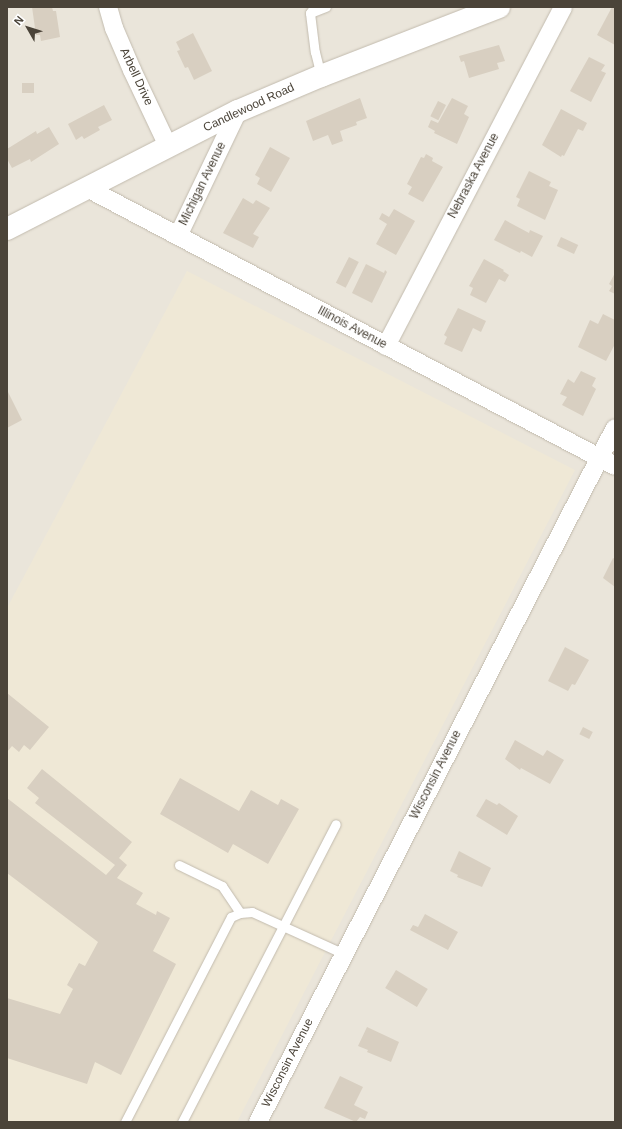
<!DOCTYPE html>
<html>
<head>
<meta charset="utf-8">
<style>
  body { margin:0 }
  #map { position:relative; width:622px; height:1129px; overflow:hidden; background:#f6f3ec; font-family:Arial,sans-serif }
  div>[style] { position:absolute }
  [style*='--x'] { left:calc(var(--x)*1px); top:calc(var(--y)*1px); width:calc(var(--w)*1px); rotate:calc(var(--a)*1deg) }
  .residential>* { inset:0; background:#eae5da; transform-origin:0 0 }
  .education>* { inset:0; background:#efe8d6 }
  .building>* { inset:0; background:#d8cfc1; transform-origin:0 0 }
  .roads { filter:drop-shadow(0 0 1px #c2bbae) drop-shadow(0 0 1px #c2bbae) }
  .service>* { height:9px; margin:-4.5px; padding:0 4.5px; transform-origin:4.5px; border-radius:4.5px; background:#fff }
  .minor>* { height:18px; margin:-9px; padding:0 9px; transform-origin:9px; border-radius:9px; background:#fff }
  .tertiary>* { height:22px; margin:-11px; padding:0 11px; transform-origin:11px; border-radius:11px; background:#fff }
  span { translate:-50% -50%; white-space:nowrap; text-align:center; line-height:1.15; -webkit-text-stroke:3px #fff; paint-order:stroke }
  .street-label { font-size:12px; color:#4b4439 }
  .frame { position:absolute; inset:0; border:8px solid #4b4439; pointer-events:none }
  .north { position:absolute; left:8px; top:8px; width:40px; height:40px; -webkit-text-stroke:3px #fff; paint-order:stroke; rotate:309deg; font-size:11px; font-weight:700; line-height:16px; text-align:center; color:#4b4439 }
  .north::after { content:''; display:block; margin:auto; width:14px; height:18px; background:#4b4439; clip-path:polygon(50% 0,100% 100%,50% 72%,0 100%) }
</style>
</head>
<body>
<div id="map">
  <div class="residential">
    <i style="left:7px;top:7px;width:608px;height:1115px"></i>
  </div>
  <div class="education">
    <i style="clip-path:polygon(187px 271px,575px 470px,237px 1122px,7px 1122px,7px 608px)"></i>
  </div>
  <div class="building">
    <i style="clip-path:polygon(32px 7px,52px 7px,53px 11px,56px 11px,60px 37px,41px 41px,40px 35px,36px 35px)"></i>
    <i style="clip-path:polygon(612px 7px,615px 7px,615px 45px,597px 35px)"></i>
    <i style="clip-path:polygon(193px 33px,212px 71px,194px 80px,188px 67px,185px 68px,177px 51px,180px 50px,176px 42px)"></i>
    <i style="clip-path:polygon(499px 45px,505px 61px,497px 63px,499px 69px,469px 78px,464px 61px,461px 62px,459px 56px)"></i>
    <i style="clip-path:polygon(589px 57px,605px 65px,601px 71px,606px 73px,591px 102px,570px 91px)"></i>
    <i style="left:22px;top:83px;width:12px;height:10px"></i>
    <i style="clip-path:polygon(360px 98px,367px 118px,356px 122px,357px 125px,340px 131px,343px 141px,332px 145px,328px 135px,313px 141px,306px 121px)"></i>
    <i style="clip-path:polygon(452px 98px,468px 106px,464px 114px,469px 117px,457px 144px,434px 133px,435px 131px,428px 127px,431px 120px,438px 123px)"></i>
    <i style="left:438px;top:101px;width:9px;height:17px;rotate:27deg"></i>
    <i style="clip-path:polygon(104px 105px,112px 120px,98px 127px,100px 130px,84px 139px,82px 136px,76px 140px,68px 124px)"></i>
    <i style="clip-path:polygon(561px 109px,587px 123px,583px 131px,578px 129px,564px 156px,562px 155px,561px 157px,542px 145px)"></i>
    <i style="clip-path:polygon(49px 127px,59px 144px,31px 162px,30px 159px,12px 168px,7px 159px,7px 149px,36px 131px,37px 134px)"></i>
    <i style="clip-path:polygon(270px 147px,290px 158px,271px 192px,257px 184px,260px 178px,255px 175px)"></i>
    <i style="clip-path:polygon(426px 154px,433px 158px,432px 161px,443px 167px,423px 202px,408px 194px,412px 187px,407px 184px,421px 157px,424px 158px)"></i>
    <i style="clip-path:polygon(529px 171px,551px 182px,549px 186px,558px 190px,545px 220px,517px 206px,520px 199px,516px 197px)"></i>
    <i style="clip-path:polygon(243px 198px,253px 204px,256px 200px,270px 208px,253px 234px,259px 237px,253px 248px,223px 233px)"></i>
    <i style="clip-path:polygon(394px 209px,415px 221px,396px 255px,376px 244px,387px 224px,379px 219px,382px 213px,389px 217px)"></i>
    <i style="clip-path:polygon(505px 220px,529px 233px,530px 230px,543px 236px,532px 257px,521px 251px,520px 253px,494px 240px)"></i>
    <i style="left:561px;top:237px;width:19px;height:10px;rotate:25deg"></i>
    <i style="left:349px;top:257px;width:11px;height:29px;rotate:27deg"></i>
    <i style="clip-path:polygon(484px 259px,504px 270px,503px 271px,509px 275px,505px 282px,499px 279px,486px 303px,470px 295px,473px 288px,469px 286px)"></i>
    <i style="clip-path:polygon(366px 264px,384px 273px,385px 270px,387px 272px,372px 303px,352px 293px)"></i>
    <i style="clip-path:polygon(615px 273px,615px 294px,609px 291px,612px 286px,609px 284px)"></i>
    <i style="clip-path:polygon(458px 308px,486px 321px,481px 332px,473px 328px,462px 352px,444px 344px,447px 337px,444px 335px)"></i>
    <i style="clip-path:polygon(603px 314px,615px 320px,615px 344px,606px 361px,578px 347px,590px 320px,598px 324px)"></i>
    <i style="clip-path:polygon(581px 371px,596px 378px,592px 386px,596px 389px,583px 416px,562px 405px,567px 397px,560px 394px,568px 379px,574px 383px)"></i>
    <i style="clip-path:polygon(7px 390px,22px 420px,7px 428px)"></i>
    <i style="clip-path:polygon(613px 558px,615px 559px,615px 587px,603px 578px)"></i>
    <i style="clip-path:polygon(565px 647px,589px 660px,575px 685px,572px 684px,568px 691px,548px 681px)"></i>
    <i style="clip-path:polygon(7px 693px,49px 727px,30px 750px,24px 745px,19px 752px,12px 746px,7px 752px)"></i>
    <i style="left:583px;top:727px;width:11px;height:8px;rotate:27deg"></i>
    <i style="clip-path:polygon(515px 740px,543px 756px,547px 750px,564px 760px,550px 784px,521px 768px,520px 770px,505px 759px)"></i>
    <i style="clip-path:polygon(42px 769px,132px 842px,119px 858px,127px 865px,117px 878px,143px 893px,136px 904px,156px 915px,157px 911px,170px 918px,153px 951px,176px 964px,121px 1075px,95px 1062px,87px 1084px,7px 1058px,7px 998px,60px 1014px,73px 989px,67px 985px,79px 963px,85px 966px,98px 942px,7px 873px,7px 798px,106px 875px,115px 865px,35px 803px,39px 798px,27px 788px)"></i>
    <i style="clip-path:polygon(180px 778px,239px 811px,251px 790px,278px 805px,281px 799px,299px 809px,268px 864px,233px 844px,228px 853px,160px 814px)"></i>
    <i style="clip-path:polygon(486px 799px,497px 805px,499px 803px,518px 816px,507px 835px,476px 816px)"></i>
    <i style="clip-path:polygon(459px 851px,491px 868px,482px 887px,457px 877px,458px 875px,450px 871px)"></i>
    <i style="clip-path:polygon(425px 914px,458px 932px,448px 950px,410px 930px,413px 925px,418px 927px)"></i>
    <i style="left:396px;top:970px;width:37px;height:21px;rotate:31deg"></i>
    <i style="clip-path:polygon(367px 1027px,399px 1042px,391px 1062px,367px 1052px,368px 1050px,358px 1046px)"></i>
    <i style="clip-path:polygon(340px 1076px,363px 1087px,354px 1105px,368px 1112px,365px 1119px,360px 1117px,356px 1122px,324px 1108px)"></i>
  </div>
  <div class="roads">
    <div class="service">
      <i style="--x:314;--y:7;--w:7;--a:124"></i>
      <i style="--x:310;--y:13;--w:39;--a:83"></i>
      <i style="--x:315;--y:52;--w:25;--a:76"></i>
      <i style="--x:310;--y:13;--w:17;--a:-21"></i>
      <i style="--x:179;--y:865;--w:48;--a:26"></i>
      <i style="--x:222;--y:886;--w:32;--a:56"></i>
      <i style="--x:125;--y:1122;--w:231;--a:-62.7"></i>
      <i style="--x:231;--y:917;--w:10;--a:-24"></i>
      <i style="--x:240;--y:913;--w:12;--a:-5"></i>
      <i style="--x:252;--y:912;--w:101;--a:24.5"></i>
      <i style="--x:182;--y:1122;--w:335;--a:-62.7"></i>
    </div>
    <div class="minor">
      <i style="--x:108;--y:7;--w:22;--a:74"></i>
      <i style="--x:114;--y:28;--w:46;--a:66.8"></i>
      <i style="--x:132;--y:70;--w:84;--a:64.7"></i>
      <i style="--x:89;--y:189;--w:594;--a:27.77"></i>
      <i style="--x:178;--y:236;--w:139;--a:-64.4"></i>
      <i style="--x:386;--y:346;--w:382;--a:-62.4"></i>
      <i style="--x:258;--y:1122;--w:780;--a:-62.78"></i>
    </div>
    <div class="tertiary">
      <i style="--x:7;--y:229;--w:259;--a:-27.1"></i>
      <i style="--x:238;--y:111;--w:90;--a:-22.9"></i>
      <i style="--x:321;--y:76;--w:191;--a:-21.2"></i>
    </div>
  </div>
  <div class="street-label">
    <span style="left:136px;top:77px;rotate:65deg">Arbell Drive</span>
    <span style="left:249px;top:108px;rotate:-25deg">Candlewood Road</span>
    <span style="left:474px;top:176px;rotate:-62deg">Nebraska Avenue</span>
    <span style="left:203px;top:184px;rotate:-64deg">Michigan Avenue</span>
    <span style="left:352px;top:328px;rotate:28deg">Illinois Avenue</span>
    <span style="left:436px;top:775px;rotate:-63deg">Wisconsin Avenue</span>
    <span style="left:288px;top:1063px;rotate:-63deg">Wisconsin Avenue</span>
  </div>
  <div class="frame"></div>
  <div class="north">N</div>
</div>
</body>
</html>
